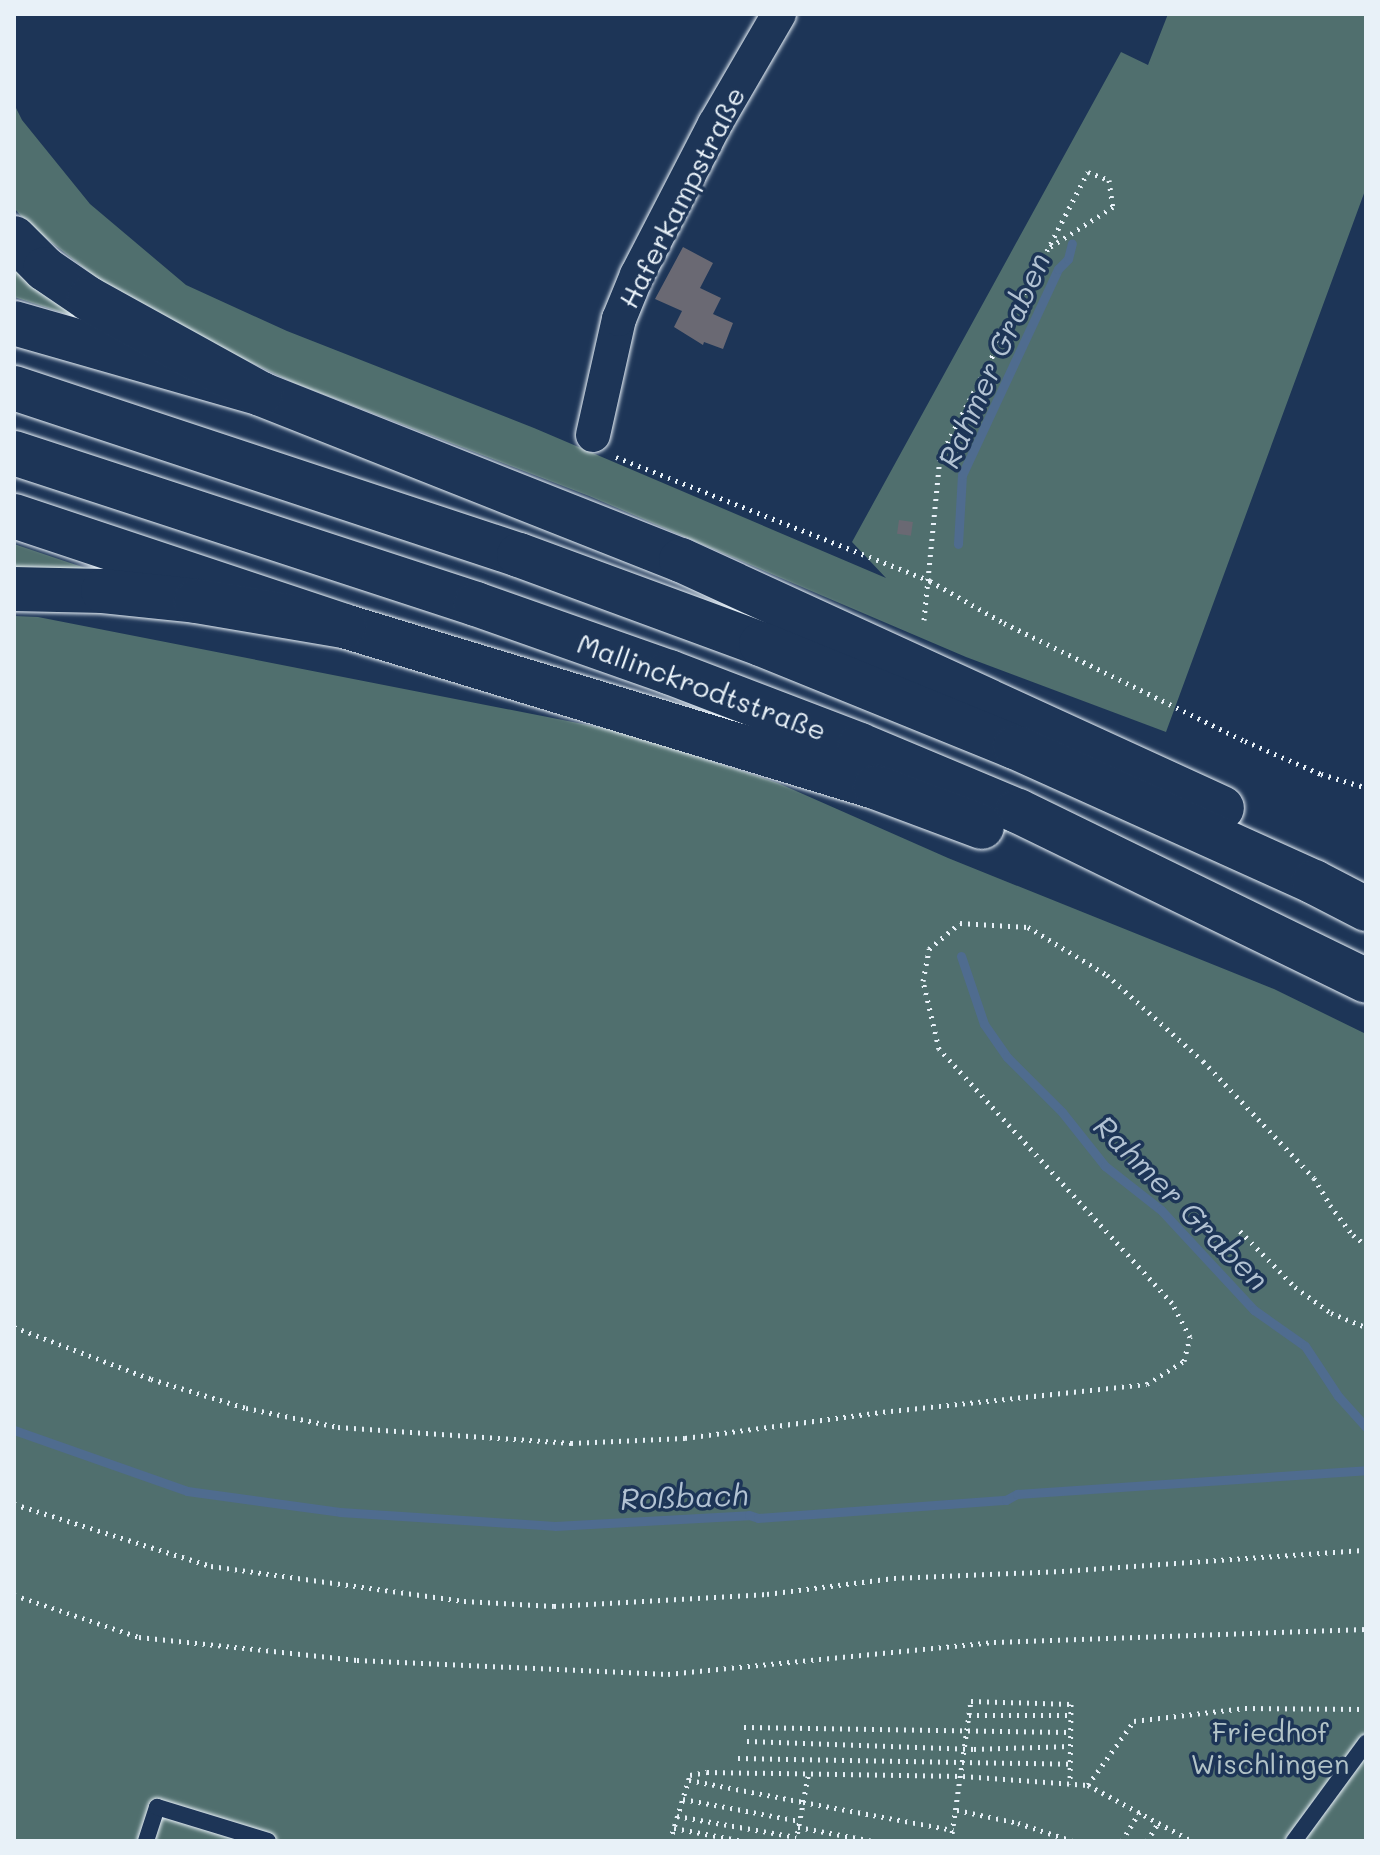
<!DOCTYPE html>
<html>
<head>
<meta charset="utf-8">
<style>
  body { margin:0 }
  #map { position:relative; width:1380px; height:1855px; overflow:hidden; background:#1d3557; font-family:Mali,sans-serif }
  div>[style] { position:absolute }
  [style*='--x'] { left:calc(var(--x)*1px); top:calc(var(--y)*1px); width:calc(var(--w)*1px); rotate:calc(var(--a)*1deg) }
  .green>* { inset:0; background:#506f6e }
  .stream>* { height:9px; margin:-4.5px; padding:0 4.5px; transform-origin:4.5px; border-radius:4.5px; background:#4f6c8f }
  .building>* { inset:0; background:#6a6973; transform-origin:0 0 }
  .path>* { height:5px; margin-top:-2.5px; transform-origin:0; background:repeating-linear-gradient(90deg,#e8f1f8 0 2px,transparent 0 8px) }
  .roads { filter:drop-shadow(0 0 2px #e8f1f8) drop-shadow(0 0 2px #e8f1f8) }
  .service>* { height:16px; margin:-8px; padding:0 8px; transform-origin:8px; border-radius:8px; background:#1d3557 }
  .minor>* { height:34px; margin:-17px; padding:0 17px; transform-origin:17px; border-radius:17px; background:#1d3557 }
  .trunk>* { height:44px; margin:-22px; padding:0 22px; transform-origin:22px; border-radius:22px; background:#1d3557 }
  .motorway>* { height:44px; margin:-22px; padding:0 22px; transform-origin:22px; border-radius:22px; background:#1d3557 }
  span { translate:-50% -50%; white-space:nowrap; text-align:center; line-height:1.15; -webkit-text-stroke:7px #1d3557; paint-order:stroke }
  .street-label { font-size:28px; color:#e8f1f8 }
  .park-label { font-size:28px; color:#b3c4c8 }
  .water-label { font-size:30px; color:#b2c2d3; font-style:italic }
  .frame { position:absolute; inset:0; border:16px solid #e8f1f8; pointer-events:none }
</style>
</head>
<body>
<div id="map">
  <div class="green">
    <i style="clip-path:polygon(1168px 14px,1366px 14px,1366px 188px,1166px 732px,966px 657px,589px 496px,294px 383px,195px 336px,112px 290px,28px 224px,14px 208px,14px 104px,22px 120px,90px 204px,186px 285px,287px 331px,534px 428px,886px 578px,852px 542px,1121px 52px,1148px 65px)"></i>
    <i style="clip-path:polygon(14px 258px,88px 321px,14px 297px)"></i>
    <i style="clip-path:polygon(14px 544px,109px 576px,14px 573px)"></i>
    <i style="clip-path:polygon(14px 616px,38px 617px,624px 732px,778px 783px,948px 858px,1274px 989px,1366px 1034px,1366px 1841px,14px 1841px)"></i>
  </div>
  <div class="stream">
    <i style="--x:958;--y:544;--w:69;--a:-86.7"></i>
    <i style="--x:962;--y:475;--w:227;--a:-65"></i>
    <i style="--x:1058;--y:269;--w:14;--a:-45"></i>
    <i style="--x:1068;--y:259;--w:16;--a:-76"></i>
    <i style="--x:961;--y:956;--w:72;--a:71.3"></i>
    <i style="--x:984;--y:1024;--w:40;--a:55.1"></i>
    <i style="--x:1007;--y:1057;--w:78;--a:45"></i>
    <i style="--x:1062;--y:1112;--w:69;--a:51.5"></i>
    <i style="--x:1105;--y:1166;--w:71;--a:38.2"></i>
    <i style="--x:1161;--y:1210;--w:137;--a:47.1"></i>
    <i style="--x:1254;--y:1310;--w:62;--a:35.2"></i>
    <i style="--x:1305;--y:1346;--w:60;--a:56.6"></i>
    <i style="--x:1338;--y:1396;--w:42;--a:47.9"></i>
    <i style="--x:14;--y:1430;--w:183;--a:19.4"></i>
    <i style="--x:187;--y:1491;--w:154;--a:7.8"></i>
    <i style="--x:340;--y:1512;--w:215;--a:3.7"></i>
    <i style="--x:555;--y:1526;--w:194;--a:-3.2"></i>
    <i style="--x:749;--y:1515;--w:9;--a:18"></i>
    <i style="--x:758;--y:1518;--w:249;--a:-4.2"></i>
    <i style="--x:1006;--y:1500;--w:13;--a:-29"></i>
    <i style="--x:1017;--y:1494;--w:350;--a:-3.9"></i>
  </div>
  <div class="building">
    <i style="clip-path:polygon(683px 247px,713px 263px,700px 288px,721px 298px,713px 314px,733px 323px,723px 349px,704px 342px,703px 345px,674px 327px,682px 311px,655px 299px)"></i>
    <i style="left:899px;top:520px;width:14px;height:14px;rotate:8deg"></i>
  </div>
  <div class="path">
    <i style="--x:616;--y:457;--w:338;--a:21.5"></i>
    <i style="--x:930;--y:581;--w:85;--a:29.6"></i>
    <i style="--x:1004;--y:623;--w:268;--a:26.1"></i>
    <i style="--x:1245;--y:741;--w:83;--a:23.5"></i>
    <i style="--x:1321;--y:774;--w:45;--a:16.8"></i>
    <i style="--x:924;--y:620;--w:164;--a:-84.4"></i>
    <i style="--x:940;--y:457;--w:321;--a:-62.6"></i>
    <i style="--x:1088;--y:172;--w:22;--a:21"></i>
    <i style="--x:1109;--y:180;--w:27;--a:82"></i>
    <i style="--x:1113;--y:207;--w:75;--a:147.6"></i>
    <i style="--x:1240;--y:1231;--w:78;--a:45.5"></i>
    <i style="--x:1295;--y:1287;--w:44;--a:35.8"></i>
    <i style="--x:1331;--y:1313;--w:38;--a:22"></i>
    <i style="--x:14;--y:1327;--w:147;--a:20.8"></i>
    <i style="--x:151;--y:1379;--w:99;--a:17"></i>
    <i style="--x:246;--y:1408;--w:94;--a:11.7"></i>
    <i style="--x:338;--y:1427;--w:234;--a:3.9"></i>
    <i style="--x:571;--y:1443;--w:114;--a:-2.5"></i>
    <i style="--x:685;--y:1438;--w:208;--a:-7.5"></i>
    <i style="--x:891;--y:1411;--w:257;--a:-6"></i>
    <i style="--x:1147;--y:1384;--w:44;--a:-31.9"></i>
    <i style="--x:1184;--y:1361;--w:25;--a:-76"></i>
    <i style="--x:1190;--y:1337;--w:38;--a:-118"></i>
    <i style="--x:1172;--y:1303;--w:345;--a:-132.5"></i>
    <i style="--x:939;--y:1049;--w:70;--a:-103.2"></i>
    <i style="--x:923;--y:981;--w:33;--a:-79"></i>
    <i style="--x:929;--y:949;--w:40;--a:-40"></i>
    <i style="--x:960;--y:923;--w:68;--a:3.4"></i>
    <i style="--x:1028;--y:927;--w:92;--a:31.3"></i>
    <i style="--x:1107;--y:975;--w:129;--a:41.9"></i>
    <i style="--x:1203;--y:1061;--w:161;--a:46.5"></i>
    <i style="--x:1314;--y:1178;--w:31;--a:59"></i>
    <i style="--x:1330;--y:1205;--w:38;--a:53"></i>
    <i style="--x:1353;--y:1235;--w:16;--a:38"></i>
    <i style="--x:14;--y:1504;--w:207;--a:17.5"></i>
    <i style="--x:211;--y:1566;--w:255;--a:7.9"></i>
    <i style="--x:464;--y:1601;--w:90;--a:3.2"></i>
    <i style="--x:554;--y:1606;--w:213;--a:-3.2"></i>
    <i style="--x:767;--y:1594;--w:128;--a:-7.2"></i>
    <i style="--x:894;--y:1578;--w:168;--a:-2.4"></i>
    <i style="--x:1062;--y:1571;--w:305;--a:-4"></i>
    <i style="--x:14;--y:1595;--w:132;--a:18.6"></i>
    <i style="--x:139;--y:1637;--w:219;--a:6"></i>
    <i style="--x:357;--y:1660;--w:311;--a:2.6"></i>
    <i style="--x:668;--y:1674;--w:328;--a:-5.6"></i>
    <i style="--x:994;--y:1642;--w:372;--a:-2"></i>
    <i style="--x:969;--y:1715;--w:102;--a:0"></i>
    <i style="--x:744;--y:1727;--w:326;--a:0.9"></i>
    <i style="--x:747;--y:1741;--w:227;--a:2"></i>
    <i style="--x:974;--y:1749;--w:96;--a:-1.8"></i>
    <i style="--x:738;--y:1758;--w:332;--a:1"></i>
    <i style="--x:689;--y:1780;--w:116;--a:10.9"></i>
    <i style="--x:1088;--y:1785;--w:118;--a:28.3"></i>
    <i style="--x:683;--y:1799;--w:118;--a:10.7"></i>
    <i style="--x:803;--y:1802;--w:153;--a:10.6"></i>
    <i style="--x:957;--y:1810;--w:62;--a:12"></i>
    <i style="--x:1018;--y:1823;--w:58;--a:18.1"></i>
    <i style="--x:677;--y:1816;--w:121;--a:10"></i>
    <i style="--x:798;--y:1827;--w:76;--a:10.6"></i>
    <i style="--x:674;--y:1828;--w:70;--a:10.7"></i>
    <i style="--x:670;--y:1841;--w:69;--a:-73.1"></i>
    <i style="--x:690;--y:1775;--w:17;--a:-10"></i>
    <i style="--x:707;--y:1772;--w:256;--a:0.9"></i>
    <i style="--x:963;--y:1776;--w:125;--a:4.1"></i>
    <i style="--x:1088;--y:1785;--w:79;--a:-54.3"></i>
    <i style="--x:1134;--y:1721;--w:112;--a:-6.7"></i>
    <i style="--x:1245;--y:1708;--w:121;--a:0.5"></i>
    <i style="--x:796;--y:1841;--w:66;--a:-79.5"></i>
    <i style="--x:951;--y:1841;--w:141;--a:-81.9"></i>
    <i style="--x:971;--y:1701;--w:100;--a:1.7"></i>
    <i style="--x:1071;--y:1704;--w:80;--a:90.7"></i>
    <i style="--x:1122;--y:1841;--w:35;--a:-59"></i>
    <i style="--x:1147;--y:1841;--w:22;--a:-58"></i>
  </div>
  <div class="roads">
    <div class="service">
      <i style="--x:146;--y:1841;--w:36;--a:-72"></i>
      <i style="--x:157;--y:1807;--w:116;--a:17"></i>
      <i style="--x:1294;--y:1841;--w:122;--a:-53.7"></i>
    </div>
    <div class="minor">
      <i style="--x:593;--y:435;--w:119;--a:-77.4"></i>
      <i style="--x:619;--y:319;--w:48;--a:-67.8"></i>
      <i style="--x:637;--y:275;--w:170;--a:-62.7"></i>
      <i style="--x:715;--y:124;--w:127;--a:-59.8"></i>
    </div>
    <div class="trunk">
      <i style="--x:14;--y:323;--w:257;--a:16"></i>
      <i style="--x:261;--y:394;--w:452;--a:21.6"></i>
      <i style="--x:681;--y:560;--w:595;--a:24.63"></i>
      <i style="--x:14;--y:388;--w:532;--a:18.3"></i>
      <i style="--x:519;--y:555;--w:258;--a:20.2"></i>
      <i style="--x:761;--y:644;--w:274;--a:22.1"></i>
      <i style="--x:1015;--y:747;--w:328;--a:24.3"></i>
      <i style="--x:1314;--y:882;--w:59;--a:27.4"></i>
      <i style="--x:14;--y:453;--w:486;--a:18.1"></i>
      <i style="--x:476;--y:604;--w:205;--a:19.4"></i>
      <i style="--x:669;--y:672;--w:204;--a:20.9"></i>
      <i style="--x:860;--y:745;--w:171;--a:22.7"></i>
      <i style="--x:1018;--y:811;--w:387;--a:26"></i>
      <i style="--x:14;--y:516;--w:348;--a:18.4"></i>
      <i style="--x:344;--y:626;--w:555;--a:16.87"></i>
      <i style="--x:875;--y:787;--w:114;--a:20.5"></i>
    </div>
    <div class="motorway">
      <i style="--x:14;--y:238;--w:44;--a:45"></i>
      <i style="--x:45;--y:269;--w:53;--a:34.3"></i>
      <i style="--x:89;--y:299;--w:196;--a:28.9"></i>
      <i style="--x:14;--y:589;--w:89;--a:1.3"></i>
      <i style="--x:103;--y:591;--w:94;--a:6.1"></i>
      <i style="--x:196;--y:601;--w:150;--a:9.6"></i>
    </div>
  </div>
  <div class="street-label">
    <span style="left:681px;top:197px;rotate:-63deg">Haferkampstraße</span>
    <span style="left:702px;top:686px;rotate:20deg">Mallinckrodtstraße</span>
  </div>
  <div class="park-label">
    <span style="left:1270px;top:1747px">Friedhof<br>Wischlingen</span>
  </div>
  <div class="water-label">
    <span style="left:993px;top:360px;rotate:-66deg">Rahmer Graben</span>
    <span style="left:1182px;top:1202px;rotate:45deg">Rahmer Graben</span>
    <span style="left:684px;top:1496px;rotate:-2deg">Roßbach</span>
  </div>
  <div class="frame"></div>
</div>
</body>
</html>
